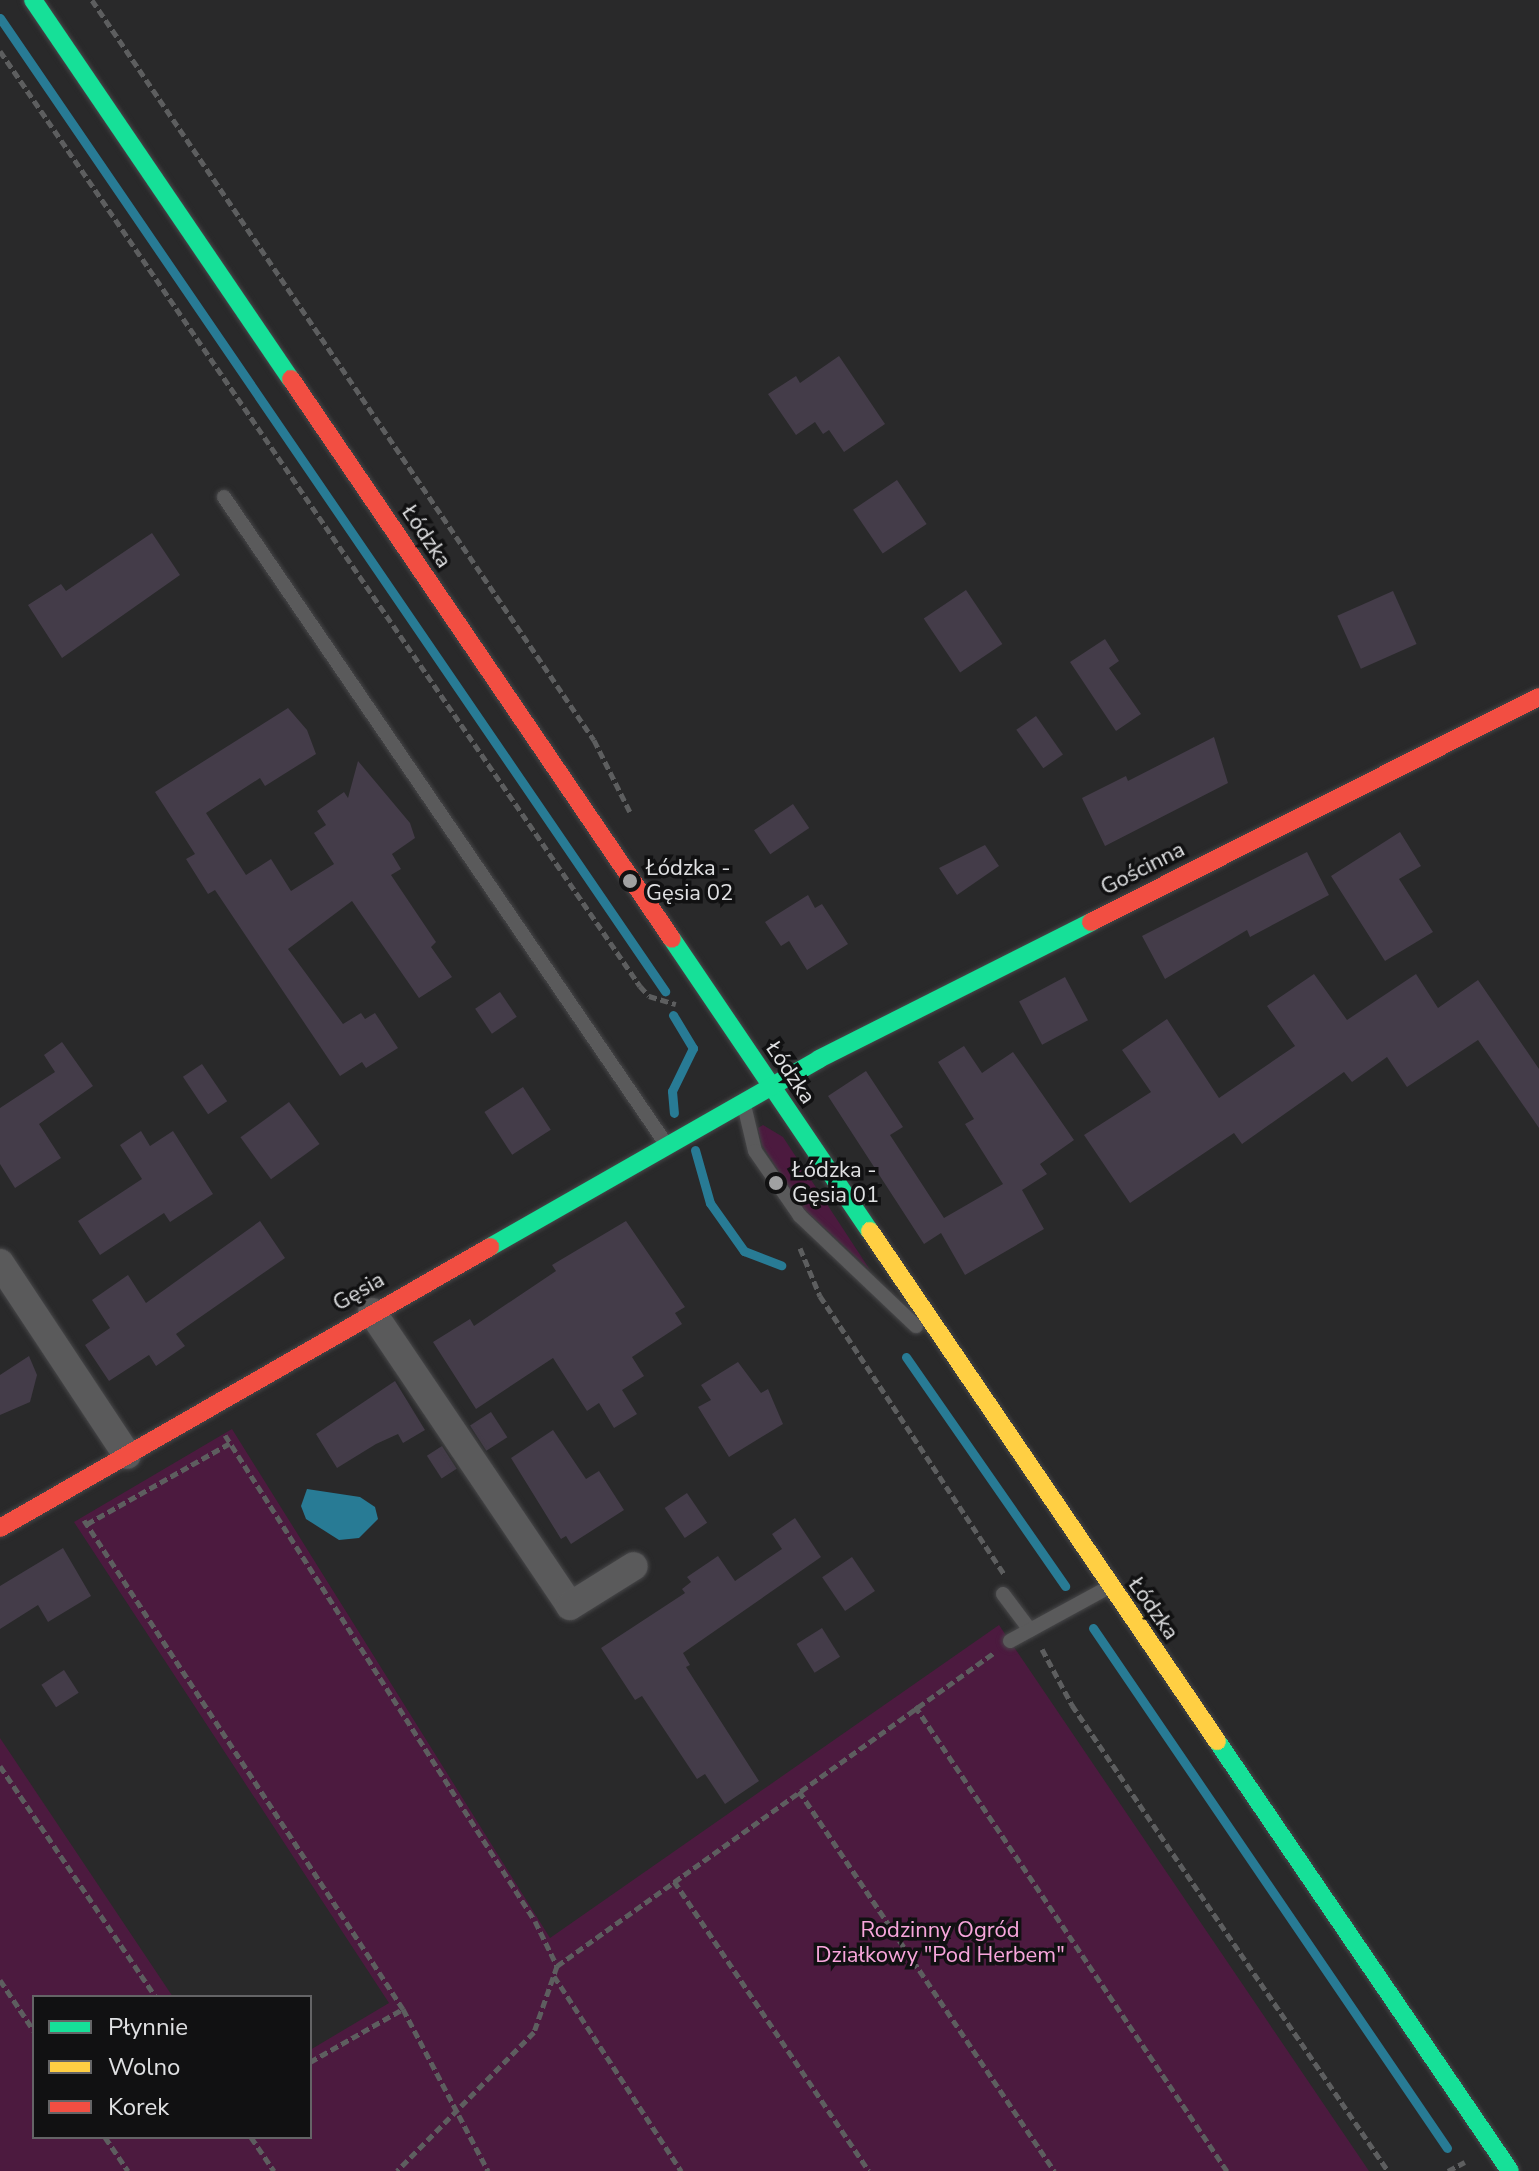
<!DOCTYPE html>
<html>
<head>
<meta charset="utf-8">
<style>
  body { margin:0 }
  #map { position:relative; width:1539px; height:2171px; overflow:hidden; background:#29292a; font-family:"Nunito Sans",sans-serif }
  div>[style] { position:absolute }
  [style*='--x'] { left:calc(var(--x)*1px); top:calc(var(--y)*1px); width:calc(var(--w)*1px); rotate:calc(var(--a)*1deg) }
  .green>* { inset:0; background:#4c1a3f }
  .water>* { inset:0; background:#287b95 }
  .stream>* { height:9px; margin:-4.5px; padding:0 4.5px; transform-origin:4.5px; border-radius:4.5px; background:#287b95 }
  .building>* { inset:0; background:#443c49; transform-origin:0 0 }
  .path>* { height:5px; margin-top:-2.5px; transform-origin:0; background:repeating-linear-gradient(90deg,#5d5e5f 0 8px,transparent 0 12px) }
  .roads { filter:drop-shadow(0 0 2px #474749) drop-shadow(0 0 2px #474749) }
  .lane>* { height:14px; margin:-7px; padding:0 7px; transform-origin:7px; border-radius:7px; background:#5a5a5b }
  .street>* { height:28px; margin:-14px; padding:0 14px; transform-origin:14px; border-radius:14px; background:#5a5a5b }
  .fast>* { height:18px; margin:-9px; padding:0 9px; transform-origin:9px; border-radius:9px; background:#16e098 }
  .slow>* { height:18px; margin:-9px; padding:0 9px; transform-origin:9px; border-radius:9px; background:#ffcf43 }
  .jam>* { height:18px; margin:-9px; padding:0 9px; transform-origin:9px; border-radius:9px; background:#f24e42 }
  .dots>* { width:22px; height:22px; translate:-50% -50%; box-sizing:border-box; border:4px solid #111112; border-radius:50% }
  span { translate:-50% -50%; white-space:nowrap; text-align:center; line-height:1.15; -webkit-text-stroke:7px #111112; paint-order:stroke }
  .street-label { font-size:22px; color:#e0e1e3 }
  .poi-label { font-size:22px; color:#e0e1e3 }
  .left { translate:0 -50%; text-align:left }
  .park-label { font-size:22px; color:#f8a6dc }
  .legend { position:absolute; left:32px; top:1995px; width:280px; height:144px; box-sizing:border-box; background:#111112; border:2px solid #646466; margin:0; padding:10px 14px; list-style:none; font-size:24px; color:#e0e1e3 }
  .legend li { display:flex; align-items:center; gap:16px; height:40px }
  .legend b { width:40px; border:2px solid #646466 }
</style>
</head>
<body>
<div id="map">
  <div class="green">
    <i style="clip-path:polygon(763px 1125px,783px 1137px,870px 1270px,802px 1207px,762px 1145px,758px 1128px)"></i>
    <i style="clip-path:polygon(232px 1429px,550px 1938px,999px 1625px,1369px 2171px,0 2171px,0 1738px,173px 1997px,34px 1997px,34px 2137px,310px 2137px,310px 2050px,389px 2003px,74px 1522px)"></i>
  </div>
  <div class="water">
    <i style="clip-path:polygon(307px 1489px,360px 1497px,375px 1507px,378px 1519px,359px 1538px,339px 1540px,306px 1519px,301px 1506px)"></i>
  </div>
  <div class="stream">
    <i style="--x:0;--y:18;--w:1179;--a:55.65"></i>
    <i style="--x:673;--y:1015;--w:39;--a:59"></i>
    <i style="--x:693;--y:1048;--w:48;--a:116"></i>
    <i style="--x:672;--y:1091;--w:22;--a:85"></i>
    <i style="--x:695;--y:1150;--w:55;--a:74.2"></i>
    <i style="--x:710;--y:1203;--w:59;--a:54.7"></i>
    <i style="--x:744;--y:1251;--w:40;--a:21"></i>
    <i style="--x:906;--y:1357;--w:279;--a:55.2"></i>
    <i style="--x:1093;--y:1628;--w:629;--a:55.75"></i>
  </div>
  <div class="building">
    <i style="clip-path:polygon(839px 356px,885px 424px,844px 452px,829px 430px,823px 434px,815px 422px,796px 435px,768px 394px,796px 376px,800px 383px)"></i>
    <i style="left:897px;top:480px;width:53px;height:53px;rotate:56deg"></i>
    <i style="clip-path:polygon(152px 533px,180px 575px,62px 658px,28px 605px,61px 584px,66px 591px)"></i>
    <i style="left:966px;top:590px;width:65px;height:51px;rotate:56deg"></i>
    <i style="left:1393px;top:591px;width:58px;height:61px;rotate:66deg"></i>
    <i style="clip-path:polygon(1105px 639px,1119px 661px,1109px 668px,1141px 714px,1116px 731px,1070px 662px)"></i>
    <i style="clip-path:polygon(288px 708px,307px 730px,316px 754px,265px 786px,260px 778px,206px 813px,246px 875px,271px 859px,291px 891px,334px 864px,314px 833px,326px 825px,317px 811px,344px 792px,348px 798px,358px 761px,410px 823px,415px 838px,392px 854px,401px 869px,391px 875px,436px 942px,431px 947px,452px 977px,419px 998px,352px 901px,288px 949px,343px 1024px,361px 1013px,365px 1019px,375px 1013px,398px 1048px,366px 1068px,362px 1062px,340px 1076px,215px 890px,208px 894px,186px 859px,195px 854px,155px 792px)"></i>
    <i style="left:1036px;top:716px;width:47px;height:24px;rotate:55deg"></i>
    <i style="clip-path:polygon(1214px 737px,1228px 783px,1105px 846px,1082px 798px,1126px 776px,1128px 781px)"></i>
    <i style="left:793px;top:804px;width:29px;height:47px;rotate:56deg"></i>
    <i style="clip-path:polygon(1400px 832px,1421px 866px,1399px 879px,1433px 932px,1385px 961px,1331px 876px)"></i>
    <i style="clip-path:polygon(985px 845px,999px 866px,957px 895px,939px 868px)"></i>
    <i style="clip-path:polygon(1307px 852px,1329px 895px,1250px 937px,1247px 930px,1165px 979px,1142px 936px)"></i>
    <i style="clip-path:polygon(808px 895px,815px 908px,822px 904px,848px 944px,807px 970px,789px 941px,781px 946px,765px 922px)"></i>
    <i style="clip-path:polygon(1314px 974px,1347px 1020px,1416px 974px,1438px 1008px,1478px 980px,1539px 1069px,1539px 1128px,1478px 1040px,1407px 1087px,1387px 1057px,1352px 1082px,1344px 1072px,1242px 1144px,1234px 1133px,1130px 1203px,1084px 1135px,1151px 1092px,1122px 1050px,1167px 1019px,1219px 1098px,1295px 1046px,1267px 1006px)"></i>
    <i style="left:1065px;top:977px;width:49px;height:52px;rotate:62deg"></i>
    <i style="left:500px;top:992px;width:30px;height:30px;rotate:56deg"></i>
    <i style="clip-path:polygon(62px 1042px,93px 1086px,39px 1124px,61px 1158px,15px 1188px,0 1164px,0 1108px,55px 1072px,44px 1055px)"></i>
    <i style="clip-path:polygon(964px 1046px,982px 1073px,1013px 1052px,1074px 1140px,1040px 1164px,1047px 1174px,1022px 1190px,1044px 1229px,965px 1275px,941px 1233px,924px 1244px,828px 1096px,866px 1071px,903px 1127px,890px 1135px,944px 1218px,1003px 1184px,965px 1124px,974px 1119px,938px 1062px)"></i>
    <i style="left:202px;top:1064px;width:45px;height:23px;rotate:56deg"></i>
    <i style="left:523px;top:1087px;width:51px;height:46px;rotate:57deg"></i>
    <i style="left:289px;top:1102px;width:52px;height:60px;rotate:54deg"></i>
    <i style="clip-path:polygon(141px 1131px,150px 1146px,173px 1131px,213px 1194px,170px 1222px,164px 1213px,100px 1255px,78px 1221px,142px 1179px,120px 1145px)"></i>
    <i style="clip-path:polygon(260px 1221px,285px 1258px,176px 1334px,185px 1346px,156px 1366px,149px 1355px,109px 1381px,85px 1345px,110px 1328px,92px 1300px,128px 1275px,146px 1303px)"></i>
    <i style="clip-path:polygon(626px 1221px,685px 1307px,675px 1313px,682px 1324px,632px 1357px,644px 1376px,622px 1390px,637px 1414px,614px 1428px,599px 1403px,587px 1411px,553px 1358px,476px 1409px,433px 1342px,470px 1319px,474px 1326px,556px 1271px,552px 1265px)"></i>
    <i style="clip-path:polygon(29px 1356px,37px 1375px,30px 1402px,0 1415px,0 1375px)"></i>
    <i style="clip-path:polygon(738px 1362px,761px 1393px,768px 1389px,783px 1424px,729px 1457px,698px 1407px,711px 1400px,701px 1385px)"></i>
    <i style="clip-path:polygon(395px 1381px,425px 1430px,403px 1443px,398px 1434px,376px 1444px,337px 1468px,316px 1434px)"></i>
    <i style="left:491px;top:1412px;width:30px;height:25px;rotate:57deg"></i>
    <i style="clip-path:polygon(553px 1430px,586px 1479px,599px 1471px,624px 1510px,571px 1544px,566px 1536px,561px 1539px,511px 1458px)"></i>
    <i style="left:442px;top:1446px;width:27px;height:18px;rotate:57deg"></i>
    <i style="left:687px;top:1493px;width:36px;height:27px;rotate:56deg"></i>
    <i style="clip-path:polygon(795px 1518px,821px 1557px,683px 1653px,690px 1665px,686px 1667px,759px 1781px,725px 1804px,705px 1774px,697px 1779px,642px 1696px,635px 1700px,601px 1648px,685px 1593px,682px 1589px,691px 1582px,687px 1577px,718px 1556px,735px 1581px,782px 1549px,772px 1534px)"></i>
    <i style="clip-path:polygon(63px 1548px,91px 1596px,48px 1622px,38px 1605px,0 1629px,0 1586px)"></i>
    <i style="left:852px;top:1557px;width:41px;height:36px;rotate:56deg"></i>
    <i style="left:822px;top:1628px;width:34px;height:30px;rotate:58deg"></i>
    <i style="left:64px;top:1670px;width:27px;height:27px;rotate:57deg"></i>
  </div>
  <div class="path">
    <i style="--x:92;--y:0;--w:894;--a:55.85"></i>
    <i style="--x:594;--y:740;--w:80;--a:63.4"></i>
    <i style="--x:0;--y:51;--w:1133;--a:55.61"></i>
    <i style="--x:640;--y:986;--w:13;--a:48"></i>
    <i style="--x:649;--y:996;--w:28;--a:17"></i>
    <i style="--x:800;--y:1248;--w:52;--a:67.4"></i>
    <i style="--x:820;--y:1296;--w:333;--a:56.5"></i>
    <i style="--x:225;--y:1435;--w:576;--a:57.47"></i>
    <i style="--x:535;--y:1921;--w:50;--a:63.9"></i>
    <i style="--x:557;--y:1966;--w:70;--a:109.2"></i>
    <i style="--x:534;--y:2032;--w:195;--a:134.6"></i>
    <i style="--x:84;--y:1520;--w:584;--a:56.88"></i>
    <i style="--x:403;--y:2009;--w:183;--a:62.3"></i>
    <i style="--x:87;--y:1524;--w:164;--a:-29.5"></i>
    <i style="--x:1042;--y:1649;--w:64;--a:61.8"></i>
    <i style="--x:1072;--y:1705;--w:563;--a:55.86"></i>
    <i style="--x:915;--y:1706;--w:560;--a:56.14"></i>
    <i style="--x:0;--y:1766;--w:279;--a:56"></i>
    <i style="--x:799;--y:1791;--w:458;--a:56.1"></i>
    <i style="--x:674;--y:1881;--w:349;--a:56.1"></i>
    <i style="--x:557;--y:1966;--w:539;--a:-35.64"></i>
    <i style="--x:554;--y:1976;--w:233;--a:56.9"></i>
    <i style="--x:0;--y:1980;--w:61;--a:56.3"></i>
    <i style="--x:310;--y:2062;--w:107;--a:-29.7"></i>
    <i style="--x:105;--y:2137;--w:41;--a:55.9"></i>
    <i style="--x:251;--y:2137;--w:41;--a:55.9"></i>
    <i style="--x:1448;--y:2171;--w:19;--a:-28"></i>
  </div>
  <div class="roads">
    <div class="lane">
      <i style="--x:224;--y:497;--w:784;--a:55.66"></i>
      <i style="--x:744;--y:1105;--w:47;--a:76.6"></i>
      <i style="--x:755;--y:1151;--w:79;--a:55.3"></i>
      <i style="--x:800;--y:1216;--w:160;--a:43.5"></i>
      <i style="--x:1003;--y:1594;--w:45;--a:53.1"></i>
      <i style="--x:1010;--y:1641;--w:113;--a:-28.6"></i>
    </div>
    <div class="street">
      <i style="--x:0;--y:1263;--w:230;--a:56.5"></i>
      <i style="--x:372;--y:1312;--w:354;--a:56"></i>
      <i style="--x:570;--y:1606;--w:75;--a:-32"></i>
    </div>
    <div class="fast">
      <i style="--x:33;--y:0;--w:458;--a:55.8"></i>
      <i style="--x:672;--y:939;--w:353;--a:55.9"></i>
      <i style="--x:490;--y:1247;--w:379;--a:-29.7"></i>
      <i style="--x:819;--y:1059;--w:305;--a:-26.7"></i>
      <i style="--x:1217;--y:1741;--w:520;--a:55.73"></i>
    </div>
    <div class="slow">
      <i style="--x:870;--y:1231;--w:617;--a:55.77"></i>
    </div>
    <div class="jam">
      <i style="--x:291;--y:379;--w:677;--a:55.77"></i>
      <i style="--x:1091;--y:922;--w:501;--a:-26.67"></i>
      <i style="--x:0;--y:1528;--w:565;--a:-29.83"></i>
    </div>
  </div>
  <div class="dots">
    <i style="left:630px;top:881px;background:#a0a1a2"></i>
    <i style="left:776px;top:1183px;background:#a0a1a2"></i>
  </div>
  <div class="street-label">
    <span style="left:426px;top:537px;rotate:56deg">Łódzka</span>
    <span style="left:1143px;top:869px;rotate:-27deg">Gościnna</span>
    <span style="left:790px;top:1073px;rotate:56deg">Łódzka</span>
    <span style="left:359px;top:1292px;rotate:-30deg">Gęsia</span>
    <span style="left:1153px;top:1609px;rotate:55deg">Łódzka</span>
  </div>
  <div class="poi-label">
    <span class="left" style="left:646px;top:881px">Łódzka -<br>Gęsia 02</span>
    <span class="left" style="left:792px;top:1183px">Łódzka -<br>Gęsia 01</span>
  </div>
  <div class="park-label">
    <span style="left:940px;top:1943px">Rodzinny Ogród<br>Działkowy "Pod Herbem"</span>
  </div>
  <ul class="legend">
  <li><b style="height:10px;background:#16e098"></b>Płynnie</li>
  <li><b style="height:10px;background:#ffcf43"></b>Wolno</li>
  <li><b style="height:10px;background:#f24e42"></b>Korek</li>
  </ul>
</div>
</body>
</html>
